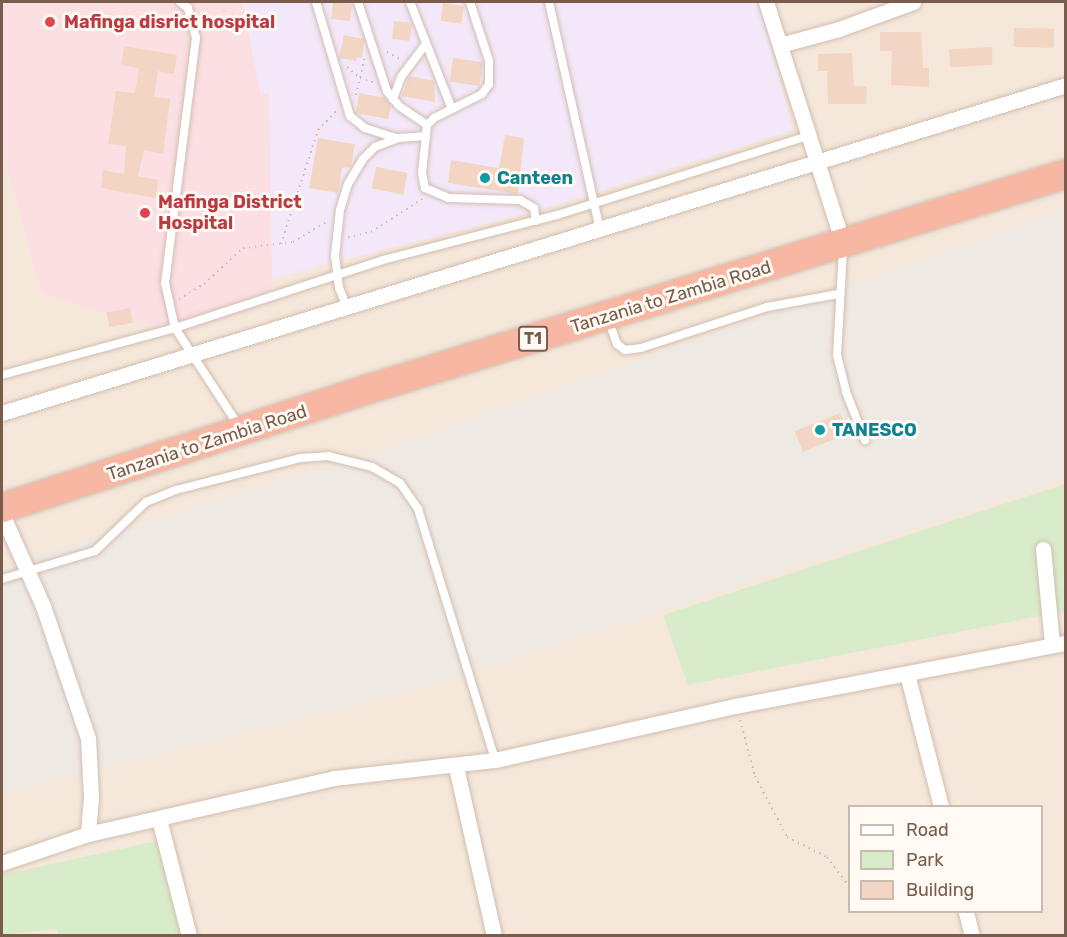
<!DOCTYPE html>
<html>
<head>
<meta charset="utf-8">
<style>
  body { margin:0 }
  #map { position:relative; width:1067px; height:937px; overflow:hidden; background:#fdf6ec; font-family:Rubik,sans-serif }
  div>[style] { position:absolute }
  [style*='--x'] { left:calc(var(--x)*1px); top:calc(var(--y)*1px); width:calc(var(--w)*1px); rotate:calc(var(--a)*1deg) }
  .residential>* { inset:0; background:#f5e8da }
  .industrial>* { inset:0; background:#efe9e4 }
  .education>* { inset:0; background:#f3e8fa }
  .medical>* { inset:0; background:#fbdfe3 }
  .green>* { inset:0; background:#d8ecc9 }
  .building>* { inset:0; background:#f3d5c3; transform-origin:0 0 }
  .path>* { height:2px; margin-top:-1px; transform-origin:0; background:repeating-linear-gradient(90deg,#d9b8a5 0 1.5px,transparent 0 6px) }
  .roads { filter:drop-shadow(0 0 2px #d1beb0) drop-shadow(0 0 2px #d1beb0) }
  .lane>* { height:8px; margin:-4px; padding:0 4px; transform-origin:4px; border-radius:4px; background:#fff }
  .street>* { height:15px; margin:-7.5px; padding:0 7.5px; transform-origin:7.5px; border-radius:7.5px; background:#fff }
  .highway>* { height:28px; margin:-14px; padding:0 14px; transform-origin:14px; border-radius:14px; background:#f7b7a3 }
  .dots>* { width:16px; height:16px; translate:-50% -50%; box-sizing:border-box; border:3px solid #fffaf3; border-radius:50% }
  span { translate:-50% -50%; white-space:nowrap; text-align:center; line-height:1.15; -webkit-text-stroke:6px #fffaf3; paint-order:stroke }
  .shield-label span { padding:2px 4px; background:#fffaf3; border:2px solid; border-radius:4px; -webkit-text-stroke-width:0 }
  .shield-label { font-size:16px; color:#7a5c4d; font-weight:700 }
  .health-label { font-size:18px; color:#be3a42; font-weight:700 }
  .left { translate:0 -50%; text-align:left }
  .culture-label { font-size:18px; color:#0d838f; font-weight:700 }
  .street-label { font-size:18px; color:#7a5c4d }
  .frame { position:absolute; inset:0; border:3px solid #7a5c4d; pointer-events:none }
  .legend { position:absolute; left:848px; top:805px; width:195px; height:108px; box-sizing:border-box; background:#fffaf3; border:2px solid #cabbb1; margin:0; padding:8px 10px; list-style:none; font-size:18px; color:#7a5c4d }
  .legend li { display:flex; align-items:center; gap:12px; height:30px }
  .legend b { width:30px; border:2px solid #cabbb1 }
</style>
</head>
<body>
<div id="map">
  <div class="residential">
    <i style="clip-path:polygon(evenodd,2px 2px,1065px 2px,1065px 935px,2px 936px,2px 2px,850px 806px,1042px 806px,1042px 912px,850px 912px,850px 806px)"></i>
  </div>
  <div class="industrial">
    <i style="clip-path:polygon(1065px 209px,1065px 478px,458px 678px,2px 794px,2px 565px,386px 449px)"></i>
  </div>
  <div class="education">
    <i style="clip-path:polygon(242px 2px,758px 2px,793px 130px,536px 211px,272px 278px,269px 94px,261px 95px)"></i>
  </div>
  <div class="medical">
    <i style="clip-path:polygon(2px 2px,242px 2px,261px 95px,269px 93px,272px 303px,182px 335px,42px 294px,2px 149px)"></i>
  </div>
  <div class="green">
    <i style="clip-path:polygon(1065px 484px,1065px 611px,688px 685px,663px 615px)"></i>
    <i style="clip-path:polygon(157px 841px,180px 935px,58px 935px,57px 929px,2px 935px,2px 875px)"></i>
  </div>
  <div class="building">
    <i style="left:333px;top:2px;width:19px;height:17px;rotate:6deg"></i>
    <i style="left:443px;top:3px;width:21px;height:18px;rotate:8deg"></i>
    <i style="left:394px;top:21px;width:18px;height:18px;rotate:6deg"></i>
    <i style="left:1014px;top:28px;width:40px;height:19px;rotate:1deg"></i>
    <i style="clip-path:polygon(880px 32px,921px 32px,923px 68px,929px 68px,929px 87px,891px 85px,892px 51px,880px 51px)"></i>
    <i style="clip-path:polygon(344px 35px,364px 39px,362px 58px,357px 57px,356px 61px,339px 58px)"></i>
    <i style="clip-path:polygon(124px 46px,177px 55px,174px 74px,158px 71px,154px 97px,170px 99px,163px 154px,144px 150px,138px 176px,158px 180px,156px 198px,101px 188px,103px 170px,124px 174px,126px 146px,108px 144px,116px 91px,135px 93px,139px 68px,121px 65px)"></i>
    <i style="left:992px;top:47px;width:18px;height:43px;rotate:87deg"></i>
    <i style="clip-path:polygon(852px 53px,854px 86px,867px 86px,866px 104px,828px 104px,827px 71px,818px 71px,818px 54px)"></i>
    <i style="left:453px;top:58px;width:30px;height:24px;rotate:8deg"></i>
    <i style="clip-path:polygon(409px 76px,434px 81px,435px 102px,402px 96px)"></i>
    <i style="clip-path:polygon(359px 93px,385px 98px,391px 106px,388px 119px,356px 113px)"></i>
    <i style="clip-path:polygon(505px 135px,524px 138px,518px 194px,448px 183px,451px 160px,499px 168px)"></i>
    <i style="clip-path:polygon(318px 138px,355px 144px,351px 167px,342px 168px,338px 193px,309px 188px)"></i>
    <i style="left:376px;top:167px;width:32px;height:22px;rotate:11deg"></i>
    <i style="left:130px;top:308px;width:15px;height:24px;rotate:79deg"></i>
    <i style="left:840px;top:413px;width:22px;height:49px;rotate:68deg"></i>
  </div>
  <div class="path">
    <i style="--x:387;--y:52;--w:15;--a:28"></i>
    <i style="--x:347;--y:67;--w:17;--a:40"></i>
    <i style="--x:360;--y:78;--w:14;--a:17"></i>
    <i style="--x:356;--y:95;--w:37;--a:-77"></i>
    <i style="--x:348;--y:237;--w:24;--a:-12"></i>
    <i style="--x:371;--y:232;--w:61;--a:-32.9"></i>
    <i style="--x:281;--y:244;--w:120;--a:-72"></i>
    <i style="--x:318;--y:130;--w:29;--a:-46"></i>
    <i style="--x:179;--y:299;--w:29;--a:-31"></i>
    <i style="--x:204;--y:284;--w:53;--a:-42.7"></i>
    <i style="--x:243;--y:248;--w:50;--a:-6.8"></i>
    <i style="--x:293;--y:242;--w:41;--a:-31"></i>
    <i style="--x:740;--y:720;--w:58;--a:75"></i>
    <i style="--x:755;--y:776;--w:69;--a:62.3"></i>
    <i style="--x:787;--y:837;--w:45;--a:26.6"></i>
    <i style="--x:827;--y:857;--w:39;--a:53"></i>
    <i style="--x:894;--y:912;--w:57;--a:0"></i>
  </div>
  <div class="roads">
    <div class="lane">
      <i style="--x:180;--y:2;--w:10;--a:37"></i>
      <i style="--x:188;--y:8;--w:31;--a:75"></i>
      <i style="--x:196;--y:38;--w:247;--a:97.2"></i>
      <i style="--x:165;--y:283;--w:46;--a:77.5"></i>
      <i style="--x:175;--y:328;--w:117;--a:56.9"></i>
      <i style="--x:316;--y:2;--w:119;--a:73.4"></i>
      <i style="--x:350;--y:116;--w:19;--a:39"></i>
      <i style="--x:365;--y:128;--w:33;--a:18"></i>
      <i style="--x:358;--y:2;--w:94;--a:72"></i>
      <i style="--x:387;--y:91;--w:19;--a:51"></i>
      <i style="--x:399;--y:106;--w:34;--a:34"></i>
      <i style="--x:410;--y:2;--w:115;--a:68.6"></i>
      <i style="--x:470;--y:2;--w:62;--a:72.1"></i>
      <i style="--x:489;--y:61;--w:23;--a:90"></i>
      <i style="--x:489;--y:84;--w:12;--a:125"></i>
      <i style="--x:482;--y:94;--w:54;--a:153.4"></i>
      <i style="--x:434;--y:118;--w:10;--a:135"></i>
      <i style="--x:427;--y:125;--w:48;--a:95.9"></i>
      <i style="--x:422;--y:173;--w:15;--a:79"></i>
      <i style="--x:425;--y:188;--w:25;--a:23"></i>
      <i style="--x:448;--y:198;--w:72;--a:1.6"></i>
      <i style="--x:520;--y:200;--w:16;--a:30"></i>
      <i style="--x:534;--y:208;--w:13;--a:81"></i>
      <i style="--x:549;--y:2;--w:230;--a:77.4"></i>
      <i style="--x:393;--y:99;--w:23;--a:-70"></i>
      <i style="--x:401;--y:77;--w:40;--a:-53"></i>
      <i style="--x:843;--y:249;--w:106;--a:93.2"></i>
      <i style="--x:837;--y:355;--w:38;--a:76"></i>
      <i style="--x:846;--y:392;--w:52;--a:68.4"></i>
      <i style="--x:346;--y:305;--w:18;--a:-112"></i>
      <i style="--x:339;--y:288;--w:33;--a:-97"></i>
      <i style="--x:335;--y:255;--w:45;--a:-83.7"></i>
      <i style="--x:340;--y:210;--w:27;--a:-73"></i>
      <i style="--x:348;--y:184;--w:29;--a:-59"></i>
      <i style="--x:363;--y:159;--w:17;--a:-45"></i>
      <i style="--x:375;--y:147;--w:25;--a:-21"></i>
      <i style="--x:398;--y:138;--w:27;--a:-4"></i>
      <i style="--x:609;--y:321;--w:24;--a:71"></i>
      <i style="--x:617;--y:344;--w:10;--a:37"></i>
      <i style="--x:625;--y:350;--w:16;--a:-7"></i>
      <i style="--x:641;--y:348;--w:133;--a:-18"></i>
      <i style="--x:767;--y:307;--w:72;--a:-10.4"></i>
      <i style="--x:2;--y:375;--w:179;--a:-15.2"></i>
      <i style="--x:175;--y:328;--w:219;--a:-18.1"></i>
      <i style="--x:383;--y:260;--w:180;--a:-14.5"></i>
      <i style="--x:557;--y:215;--w:263;--a:-17.5"></i>
      <i style="--x:2;--y:579;--w:97;--a:-16.8"></i>
      <i style="--x:95;--y:551;--w:71;--a:-43.9"></i>
      <i style="--x:146;--y:502;--w:32;--a:-22"></i>
      <i style="--x:176;--y:490;--w:129;--a:-14.4"></i>
      <i style="--x:301;--y:458;--w:27;--a:-4"></i>
      <i style="--x:328;--y:456;--w:45;--a:14"></i>
      <i style="--x:372;--y:467;--w:32;--a:30"></i>
      <i style="--x:400;--y:483;--w:32;--a:55"></i>
      <i style="--x:418;--y:509;--w:263;--a:72.9"></i>
    </div>
    <div class="street">
      <i style="--x:766;--y:2;--w:254;--a:72.3"></i>
      <i style="--x:780;--y:45;--w:61;--a:-15.2"></i>
      <i style="--x:839;--y:29;--w:79;--a:-20"></i>
      <i style="--x:2;--y:413;--w:1113;--a:-17.13"></i>
      <i style="--x:2;--y:514;--w:101;--a:66"></i>
      <i style="--x:43;--y:606;--w:139;--a:71.2"></i>
      <i style="--x:88;--y:738;--w:60;--a:87.1"></i>
      <i style="--x:91;--y:798;--w:36;--a:95"></i>
      <i style="--x:1043;--y:549;--w:96;--a:84.6"></i>
      <i style="--x:907;--y:674;--w:136;--a:75.6"></i>
      <i style="--x:456;--y:767;--w:173;--a:77.3"></i>
      <i style="--x:159;--y:819;--w:121;--a:75.6"></i>
      <i style="--x:2;--y:863;--w:91;--a:-18.6"></i>
      <i style="--x:88;--y:834;--w:252;--a:-12.8"></i>
      <i style="--x:334;--y:778;--w:162;--a:-6.4"></i>
      <i style="--x:495;--y:760;--w:246;--a:-12.7"></i>
      <i style="--x:735;--y:706;--w:337;--a:-10.8"></i>
      <i style="--x:966;--y:912;--w:25;--a:76"></i>
    </div>
    <div class="highway">
      <i style="--x:2;--y:508;--w:389;--a:-18"></i>
      <i style="--x:372;--y:388;--w:726;--a:-17.14"></i>
    </div>
  </div>
  <div class="dots">
    <i style="left:50px;top:22px;background:#e0444e"></i>
    <i style="left:485px;top:178px;background:#0f9aa8"></i>
    <i style="left:145px;top:213px;background:#e0444e"></i>
    <i style="left:820px;top:430px;background:#0f9aa8"></i>
  </div>
  <div class="shield-label">
    <span style="left:533px;top:339px">T1</span>
  </div>
  <div class="health-label">
    <span class="left" style="left:64px;top:22px">Mafinga disrict hospital</span>
    <span class="left" style="left:158px;top:213px">Mafinga District<br>Hospital</span>
  </div>
  <div class="culture-label">
    <span class="left" style="left:497px;top:178px">Canteen</span>
    <span class="left" style="left:832px;top:430px">TANESCO</span>
  </div>
  <div class="street-label">
    <span style="left:671px;top:297px;rotate:-17deg">Tanzania to Zambia Road</span>
    <span style="left:207px;top:443px;rotate:-18deg">Tanzania to Zambia Road</span>
  </div>
  <div class="frame"></div>
  <ul class="legend">
  <li><b style="height:8px;background:#fff"></b>Road</li>
  <li><b style="height:16px;background:#d8ecc9"></b>Park</li>
  <li><b style="height:16px;background:#f3d5c3"></b>Building</li>
  </ul>
</div>
</body>
</html>
